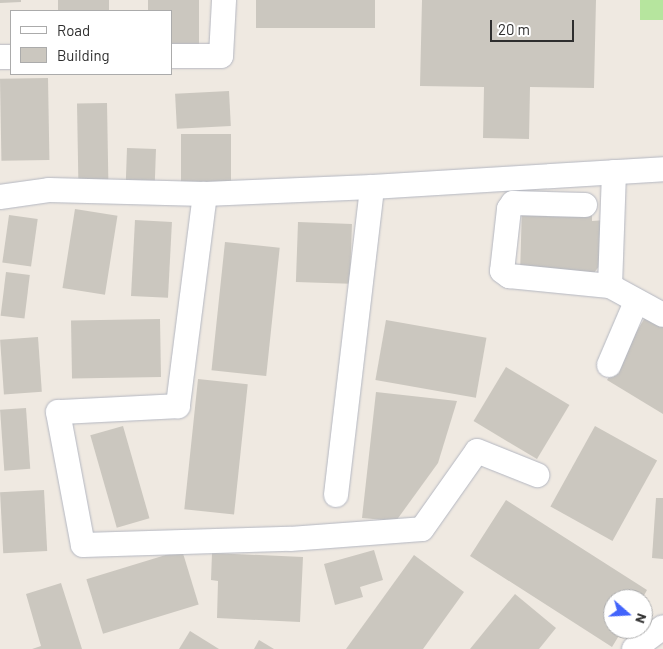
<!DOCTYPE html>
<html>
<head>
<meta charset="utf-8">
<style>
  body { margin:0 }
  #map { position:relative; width:663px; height:649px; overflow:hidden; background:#efe9e1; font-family:Barlow,sans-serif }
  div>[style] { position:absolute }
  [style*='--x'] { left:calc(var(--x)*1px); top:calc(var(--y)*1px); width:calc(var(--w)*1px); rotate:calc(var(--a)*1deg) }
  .green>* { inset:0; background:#b6e59e; transform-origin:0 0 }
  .building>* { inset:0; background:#cbc7bf; transform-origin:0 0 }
  .roads { filter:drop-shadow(0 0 1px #b4b7c1) drop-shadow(0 0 1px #b4b7c1) }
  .minor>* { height:24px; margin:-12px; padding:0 12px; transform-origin:12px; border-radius:12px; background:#fff }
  span { translate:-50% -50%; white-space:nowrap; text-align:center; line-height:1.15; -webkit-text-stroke:4.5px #fff; paint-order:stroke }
  .legend { position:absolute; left:10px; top:10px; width:162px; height:65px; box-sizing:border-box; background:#fff; border:1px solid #ababab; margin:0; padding:6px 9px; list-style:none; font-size:15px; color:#2e2e2e }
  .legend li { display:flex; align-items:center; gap:10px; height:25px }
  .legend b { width:25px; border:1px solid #ababab }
  .north { position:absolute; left:603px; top:589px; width:50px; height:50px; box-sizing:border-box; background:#fff; border:1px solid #ababab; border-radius:50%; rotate:109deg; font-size:14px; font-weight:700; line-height:20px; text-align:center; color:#2e2e2e }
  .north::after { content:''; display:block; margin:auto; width:18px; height:22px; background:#4264fb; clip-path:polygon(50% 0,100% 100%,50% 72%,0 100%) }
  .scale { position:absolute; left:490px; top:20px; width:84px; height:22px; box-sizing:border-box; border:2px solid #2e2e2e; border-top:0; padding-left:6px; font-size:15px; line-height:18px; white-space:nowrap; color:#2e2e2e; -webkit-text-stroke:4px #fff; paint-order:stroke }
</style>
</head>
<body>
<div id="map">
  <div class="green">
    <i style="left:640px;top:0;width:23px;height:20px"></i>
  </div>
  <div class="building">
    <i style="clip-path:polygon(0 0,21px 0,21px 2px,0 3px)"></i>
    <i style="left:58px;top:0;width:51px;height:11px"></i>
    <i style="clip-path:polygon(148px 0,199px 0,199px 49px,171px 49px,171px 11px,148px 11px)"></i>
    <i style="left:256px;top:0;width:119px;height:28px"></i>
    <i style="clip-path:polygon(422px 0,596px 0,594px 88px,530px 87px,529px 139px,483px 138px,484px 87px,420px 86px)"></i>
    <i style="left:48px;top:78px;width:82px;height:48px;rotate:89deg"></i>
    <i style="left:229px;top:91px;width:35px;height:54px;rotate:87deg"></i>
    <i style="left:107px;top:103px;width:82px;height:30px;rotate:89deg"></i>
    <i style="left:181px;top:134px;width:50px;height:50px"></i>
    <i style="left:127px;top:148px;width:29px;height:35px;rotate:2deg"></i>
    <i style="clip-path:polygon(522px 207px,592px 209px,592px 221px,606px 220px,604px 260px,590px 278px,520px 274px)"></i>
    <i style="left:75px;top:209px;width:43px;height:80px;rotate:9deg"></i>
    <i style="left:9px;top:215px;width:29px;height:48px;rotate:8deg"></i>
    <i style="left:135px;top:220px;width:37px;height:76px;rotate:3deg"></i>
    <i style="left:298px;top:222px;width:54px;height:60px;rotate:2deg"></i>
    <i style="left:225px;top:242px;width:55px;height:129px;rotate:6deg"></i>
    <i style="left:6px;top:272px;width:24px;height:44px;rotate:7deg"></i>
    <i style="clip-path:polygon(646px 316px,663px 326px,663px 414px,607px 380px)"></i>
    <i style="left:160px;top:319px;width:58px;height:89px;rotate:89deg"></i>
    <i style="left:386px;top:320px;width:102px;height:61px;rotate:10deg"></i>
    <i style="left:38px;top:337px;width:55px;height:38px;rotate:86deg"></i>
    <i style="left:506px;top:367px;width:74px;height:63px;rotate:31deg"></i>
    <i style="left:198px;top:379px;width:50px;height:131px;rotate:6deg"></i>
    <i style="clip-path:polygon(376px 392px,457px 401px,438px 463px,396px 521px,362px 518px)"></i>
    <i style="left:26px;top:408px;width:61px;height:26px;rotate:86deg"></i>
    <i style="left:123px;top:426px;width:96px;height:34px;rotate:74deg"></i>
    <i style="left:595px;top:426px;width:71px;height:92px;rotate:29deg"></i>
    <i style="left:44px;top:490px;width:61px;height:44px;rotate:87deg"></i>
    <i style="clip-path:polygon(656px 498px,663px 498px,663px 559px,652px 558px)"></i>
    <i style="clip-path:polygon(506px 500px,647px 590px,642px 599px,613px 599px,613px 629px,623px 629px,612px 647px,470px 556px)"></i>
    <i style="left:182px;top:550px;width:57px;height:100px;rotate:73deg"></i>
    <i style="clip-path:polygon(374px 550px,383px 580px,360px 587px,363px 597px,335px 605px,324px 564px)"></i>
    <i style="clip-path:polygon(212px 553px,303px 557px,300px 622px,217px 618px,218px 581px,211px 580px)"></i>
    <i style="clip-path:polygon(414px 555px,464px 592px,423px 649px,346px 649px)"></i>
    <i style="clip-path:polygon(61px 583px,82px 649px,32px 649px,41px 646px,26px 594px)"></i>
    <i style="clip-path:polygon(515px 594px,556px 628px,539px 649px,470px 649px)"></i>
    <i style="clip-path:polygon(190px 631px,219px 649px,179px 649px)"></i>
    <i style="clip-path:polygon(259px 640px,274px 649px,254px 649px)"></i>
  </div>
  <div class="roads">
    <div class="minor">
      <i style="--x:171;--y:56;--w:50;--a:0"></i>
      <i style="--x:221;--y:56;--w:56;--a:-86.9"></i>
      <i style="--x:0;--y:57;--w:11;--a:0"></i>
      <i style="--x:614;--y:172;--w:114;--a:92"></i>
      <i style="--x:610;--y:286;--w:60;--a:28.7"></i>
      <i style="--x:205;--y:194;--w:214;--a:97.3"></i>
      <i style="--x:178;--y:406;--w:120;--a:177.1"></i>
      <i style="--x:58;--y:412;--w:135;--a:79.4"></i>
      <i style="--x:83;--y:545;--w:207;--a:-1.7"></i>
      <i style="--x:290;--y:539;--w:132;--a:-4.3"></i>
      <i style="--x:422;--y:529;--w:95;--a:-54.8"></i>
      <i style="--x:477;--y:451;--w:65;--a:21.8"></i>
      <i style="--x:0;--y:197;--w:49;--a:-8.1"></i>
      <i style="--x:49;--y:190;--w:156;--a:1.5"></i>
      <i style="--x:205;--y:194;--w:167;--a:-2.4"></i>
      <i style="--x:372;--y:187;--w:292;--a:-3.5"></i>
      <i style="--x:585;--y:205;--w:72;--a:-178.4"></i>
      <i style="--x:513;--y:203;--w:7;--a:124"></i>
      <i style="--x:509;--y:209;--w:62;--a:96.4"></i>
      <i style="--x:502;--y:271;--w:9;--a:36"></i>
      <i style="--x:509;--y:276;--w:101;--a:5.7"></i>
      <i style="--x:609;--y:365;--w:69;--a:-66.8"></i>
      <i style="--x:336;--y:495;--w:310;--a:-83.3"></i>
      <i style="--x:634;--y:649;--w:36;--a:-37"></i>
    </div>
  </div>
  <ul class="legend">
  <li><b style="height:6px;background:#fff"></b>Road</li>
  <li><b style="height:14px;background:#cbc7bf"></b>Building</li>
  </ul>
  <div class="north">N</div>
  <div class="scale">20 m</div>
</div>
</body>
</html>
